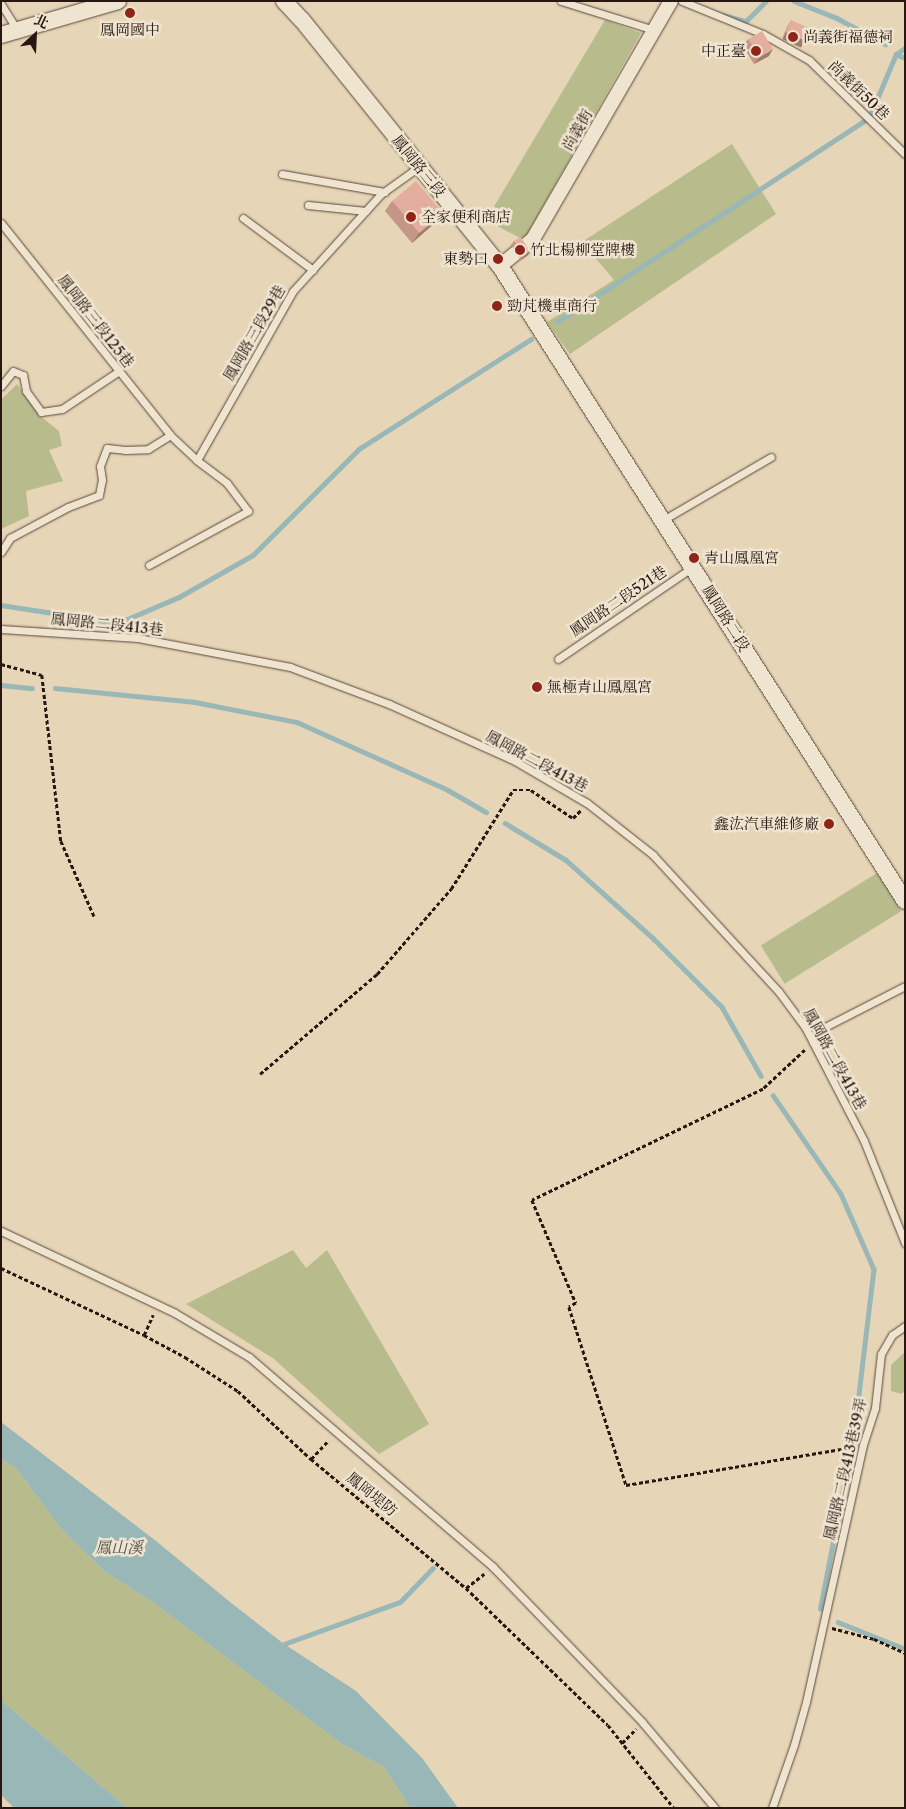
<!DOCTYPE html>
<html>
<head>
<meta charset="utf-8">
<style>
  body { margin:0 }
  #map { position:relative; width:906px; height:1809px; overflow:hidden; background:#e6d5b6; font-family:"Libre Caslon Text","Noto Serif TC",serif }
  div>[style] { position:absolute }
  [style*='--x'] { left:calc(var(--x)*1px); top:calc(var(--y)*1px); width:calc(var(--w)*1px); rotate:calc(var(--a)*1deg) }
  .green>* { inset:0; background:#b8bc8c; transform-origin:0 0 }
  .water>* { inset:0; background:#99b7b6 }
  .stream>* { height:4.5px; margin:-2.25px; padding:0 2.25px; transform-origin:2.25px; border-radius:2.25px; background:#99b7b6 }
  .path>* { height:2.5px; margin-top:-1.25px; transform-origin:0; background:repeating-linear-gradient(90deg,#281711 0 4px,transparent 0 6.5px) }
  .roads { filter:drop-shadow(0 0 1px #58463a) drop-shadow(0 0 1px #58463a) }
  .service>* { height:7px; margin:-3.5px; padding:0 3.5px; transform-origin:3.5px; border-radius:3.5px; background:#efe4d0 }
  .minor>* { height:14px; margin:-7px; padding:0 7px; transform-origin:7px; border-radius:7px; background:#efe4d0 }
  .tertiary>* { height:16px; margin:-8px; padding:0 8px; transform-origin:8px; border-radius:8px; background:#efe4d0 }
  .wall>* { inset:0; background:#c39687 }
  .shaded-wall>* { inset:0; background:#9f7a6e; transform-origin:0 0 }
  .building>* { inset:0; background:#e3ae9d; transform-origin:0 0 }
  .dots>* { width:14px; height:14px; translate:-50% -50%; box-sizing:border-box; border:2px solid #efe4d0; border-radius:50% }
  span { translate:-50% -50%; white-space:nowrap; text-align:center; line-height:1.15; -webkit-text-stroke:5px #efe4d0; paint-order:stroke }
  .poi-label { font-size:15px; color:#281711 }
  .left { translate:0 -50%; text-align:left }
  .right { translate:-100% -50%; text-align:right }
  .street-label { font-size:15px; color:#281711 }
  .water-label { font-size:16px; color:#504f4b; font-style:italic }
  .frame { position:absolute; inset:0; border:2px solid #281711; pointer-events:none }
  .north { position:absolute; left:10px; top:10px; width:50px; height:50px; -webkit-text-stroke:4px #efe4d0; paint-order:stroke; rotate:25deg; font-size:14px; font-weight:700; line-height:20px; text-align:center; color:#281711 }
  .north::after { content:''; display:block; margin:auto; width:18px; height:22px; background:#281711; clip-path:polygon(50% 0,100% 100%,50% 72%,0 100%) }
</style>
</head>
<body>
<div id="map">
  <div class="green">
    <i style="clip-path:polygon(605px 20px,641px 33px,524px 240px,486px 220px)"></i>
    <i style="clip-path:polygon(732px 144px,776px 214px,570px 354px,547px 322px,614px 280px,582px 242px)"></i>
    <i style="clip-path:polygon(17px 384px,40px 416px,59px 431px,62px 446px,49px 450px,63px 481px,26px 491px,29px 516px,1px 529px,1px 400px)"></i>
    <i style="left:877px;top:873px;width:45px;height:137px;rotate:58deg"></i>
    <i style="clip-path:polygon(293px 1250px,306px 1268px,327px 1250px,429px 1424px,379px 1454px,274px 1359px,186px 1304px)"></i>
    <i style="clip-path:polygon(905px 1352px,905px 1390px,902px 1394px,891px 1391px,891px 1365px)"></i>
    <i style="clip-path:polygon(1px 1459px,17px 1469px,62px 1530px,104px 1571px,154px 1603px,342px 1744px,384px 1767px,410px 1808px,127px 1808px,1px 1700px)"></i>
  </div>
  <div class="water">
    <i style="clip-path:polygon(1px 1422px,156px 1541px,230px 1602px,284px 1644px,356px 1691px,422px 1758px,458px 1808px,410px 1808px,384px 1767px,342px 1744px,154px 1603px,104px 1571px,62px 1530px,17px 1469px,1px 1459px)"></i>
    <i style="clip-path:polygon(1px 1700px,127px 1808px,14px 1808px,1px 1795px)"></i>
  </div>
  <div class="stream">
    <i style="--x:794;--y:1;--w:46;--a:21.6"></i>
    <i style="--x:837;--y:18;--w:55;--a:28.4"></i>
    <i style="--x:723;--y:15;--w:24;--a:15"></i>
    <i style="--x:746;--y:21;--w:28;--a:-45"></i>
    <i style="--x:896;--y:54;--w:10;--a:24"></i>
    <i style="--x:557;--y:322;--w:373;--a:-33.2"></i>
    <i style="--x:869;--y:118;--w:69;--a:-67.1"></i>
    <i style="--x:896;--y:54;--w:11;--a:-34"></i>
    <i style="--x:1;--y:605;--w:118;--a:8.7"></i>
    <i style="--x:118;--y:623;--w:66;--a:-23.1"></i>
    <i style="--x:179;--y:597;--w:85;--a:-29.6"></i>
    <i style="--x:253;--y:555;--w:150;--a:-45"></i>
    <i style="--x:359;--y:449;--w:204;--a:-32.6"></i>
    <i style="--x:1;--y:685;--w:31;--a:6"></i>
    <i style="--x:55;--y:688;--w:141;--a:5.7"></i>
    <i style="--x:195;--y:702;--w:104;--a:11.1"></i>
    <i style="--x:297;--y:722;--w:166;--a:24.2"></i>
    <i style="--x:448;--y:790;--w:44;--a:30.1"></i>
    <i style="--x:505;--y:823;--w:71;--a:31.2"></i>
    <i style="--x:566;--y:860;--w:117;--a:41.9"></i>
    <i style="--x:653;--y:938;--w:98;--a:45"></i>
    <i style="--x:722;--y:1007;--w:79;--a:60.5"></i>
    <i style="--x:773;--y:1095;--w:120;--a:55.5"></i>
    <i style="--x:841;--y:1194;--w:82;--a:66.3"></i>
    <i style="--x:874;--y:1269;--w:168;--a:96.8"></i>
    <i style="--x:820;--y:1609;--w:154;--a:-79.1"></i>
    <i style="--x:838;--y:1622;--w:72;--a:21.9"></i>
    <i style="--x:284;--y:1644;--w:123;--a:-19.9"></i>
    <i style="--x:400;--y:1602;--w:47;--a:-45.9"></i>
  </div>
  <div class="path">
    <i style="--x:1;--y:664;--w:42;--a:15"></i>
    <i style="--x:42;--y:675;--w:167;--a:83.5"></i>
    <i style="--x:61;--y:841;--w:84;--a:66.2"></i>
    <i style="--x:805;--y:1050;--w:57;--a:137.1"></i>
    <i style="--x:763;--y:1089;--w:256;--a:154.3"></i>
    <i style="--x:532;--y:1200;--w:112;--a:66.9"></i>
    <i style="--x:576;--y:1303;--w:8;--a:150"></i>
    <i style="--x:569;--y:1307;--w:187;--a:72.2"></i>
    <i style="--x:626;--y:1485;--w:229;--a:-9.5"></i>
    <i style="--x:260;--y:1074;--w:154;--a:-40.5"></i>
    <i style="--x:377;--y:974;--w:113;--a:-49"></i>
    <i style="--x:451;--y:889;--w:117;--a:-57.9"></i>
    <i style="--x:513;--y:790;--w:18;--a:0"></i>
    <i style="--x:531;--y:790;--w:50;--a:33.7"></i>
    <i style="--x:573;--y:818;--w:11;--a:-45"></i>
    <i style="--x:1;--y:1268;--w:158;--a:25.1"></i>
    <i style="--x:144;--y:1335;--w:47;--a:28.2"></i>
    <i style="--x:185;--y:1357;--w:63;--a:32.7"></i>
    <i style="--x:238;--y:1391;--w:100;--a:43"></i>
    <i style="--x:311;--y:1459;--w:202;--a:39.8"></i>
    <i style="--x:466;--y:1588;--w:197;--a:44"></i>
    <i style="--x:608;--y:1725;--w:106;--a:51.5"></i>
    <i style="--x:144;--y:1335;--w:22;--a:-66"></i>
    <i style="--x:311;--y:1459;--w:26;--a:-47"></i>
    <i style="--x:466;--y:1588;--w:23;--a:-38"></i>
    <i style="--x:832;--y:1628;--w:43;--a:14.7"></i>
    <i style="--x:874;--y:1639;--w:34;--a:24"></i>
    <i style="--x:622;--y:1743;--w:20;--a:-45"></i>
  </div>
  <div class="roads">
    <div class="service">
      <i style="--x:561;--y:1;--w:97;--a:17.3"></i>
      <i style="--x:682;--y:1;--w:87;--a:22.2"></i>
      <i style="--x:763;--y:34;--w:53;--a:29.5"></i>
      <i style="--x:809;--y:60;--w:134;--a:44.4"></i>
      <i style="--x:1;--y:4;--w:31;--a:58"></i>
      <i style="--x:282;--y:174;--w:104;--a:10"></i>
      <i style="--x:308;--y:205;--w:58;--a:5.9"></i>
      <i style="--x:243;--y:218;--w:87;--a:36.6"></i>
      <i style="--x:1;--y:223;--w:271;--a:51.4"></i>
      <i style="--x:170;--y:435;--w:37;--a:43"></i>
      <i style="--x:197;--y:460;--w:194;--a:-60.4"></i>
      <i style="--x:293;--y:291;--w:131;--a:-47.8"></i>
      <i style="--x:381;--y:194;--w:48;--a:-35.7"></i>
      <i style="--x:1;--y:386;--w:19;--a:-51"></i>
      <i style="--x:13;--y:371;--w:11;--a:22"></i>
      <i style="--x:23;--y:375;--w:16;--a:79"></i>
      <i style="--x:26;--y:391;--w:26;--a:54"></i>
      <i style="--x:41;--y:412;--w:21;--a:-8"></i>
      <i style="--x:62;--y:409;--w:69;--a:-33.7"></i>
      <i style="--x:663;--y:520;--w:125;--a:-30.3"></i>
      <i style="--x:1;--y:552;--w:17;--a:-57"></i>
      <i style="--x:10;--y:538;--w:66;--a:-28.1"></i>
      <i style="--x:68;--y:507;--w:33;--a:-21"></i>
      <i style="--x:99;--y:495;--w:15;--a:-79"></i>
      <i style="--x:102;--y:480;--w:14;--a:-98"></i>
      <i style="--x:100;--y:466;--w:19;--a:-69"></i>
      <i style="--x:107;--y:448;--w:18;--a:6"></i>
      <i style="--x:125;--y:450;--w:23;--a:-2"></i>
      <i style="--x:148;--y:449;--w:26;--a:-32"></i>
      <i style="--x:149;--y:565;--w:113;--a:-28.6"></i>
      <i style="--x:248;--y:511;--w:35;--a:-127"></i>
      <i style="--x:227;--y:483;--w:38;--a:-143"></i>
      <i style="--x:1;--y:629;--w:137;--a:3.8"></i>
      <i style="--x:138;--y:638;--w:155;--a:10.8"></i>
      <i style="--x:290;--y:667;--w:106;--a:20.5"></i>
      <i style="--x:389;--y:704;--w:138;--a:24.3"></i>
      <i style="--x:515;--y:761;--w:83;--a:30.3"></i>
      <i style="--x:587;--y:803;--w:84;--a:38.2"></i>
      <i style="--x:653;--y:855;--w:186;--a:47.4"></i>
      <i style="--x:779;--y:992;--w:44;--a:53.4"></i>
      <i style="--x:805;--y:1027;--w:128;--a:62.6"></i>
      <i style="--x:864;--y:1141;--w:110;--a:68.1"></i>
      <i style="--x:558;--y:659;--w:163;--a:-34.3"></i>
      <i style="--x:813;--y:1042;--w:15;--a:-58"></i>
      <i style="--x:821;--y:1029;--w:94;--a:-27.1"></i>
      <i style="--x:1;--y:1231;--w:192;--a:25.2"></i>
      <i style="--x:175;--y:1313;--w:86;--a:30.7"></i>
      <i style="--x:249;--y:1357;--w:322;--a:40.7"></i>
      <i style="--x:493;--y:1567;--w:215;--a:46.1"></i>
      <i style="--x:642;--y:1722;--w:113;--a:49.7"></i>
      <i style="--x:772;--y:1808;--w:67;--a:-70.8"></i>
      <i style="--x:794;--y:1745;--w:45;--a:-74.4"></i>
      <i style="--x:806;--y:1702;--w:263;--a:-77.5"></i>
      <i style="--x:863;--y:1445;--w:39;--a:-72"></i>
      <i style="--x:875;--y:1408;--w:54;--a:-83.7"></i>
      <i style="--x:881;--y:1354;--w:22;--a:-60"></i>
      <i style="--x:892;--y:1335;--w:16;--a:-35"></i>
    </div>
    <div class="minor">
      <i style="--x:500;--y:266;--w:43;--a:-39.3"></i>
      <i style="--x:533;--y:239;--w:275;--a:-59.9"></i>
    </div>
    <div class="tertiary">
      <i style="--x:284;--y:1;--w:26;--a:47"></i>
      <i style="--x:302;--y:20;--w:316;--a:51.2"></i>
      <i style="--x:500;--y:266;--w:753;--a:57.47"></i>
      <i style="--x:1;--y:35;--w:122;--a:-16.2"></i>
    </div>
  </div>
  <div class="wall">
    <i style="clip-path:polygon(791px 20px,800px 47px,782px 39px,787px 27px)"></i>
    <i style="clip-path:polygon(748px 39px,769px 56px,754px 64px,743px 46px)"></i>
    <i style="clip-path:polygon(392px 201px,436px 222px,412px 243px,385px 211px)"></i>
    <i style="clip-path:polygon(514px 241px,528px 255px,521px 260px,511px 245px)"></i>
  </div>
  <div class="shaded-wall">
    <i style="left:786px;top:32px;width:20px;height:8px;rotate:24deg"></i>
    <i style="clip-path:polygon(773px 49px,769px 56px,754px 64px,759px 58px)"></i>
    <i style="clip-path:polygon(443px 213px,436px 222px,412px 243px,419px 233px)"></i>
    <i style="clip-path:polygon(530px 252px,528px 255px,521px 260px,523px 256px)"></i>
  </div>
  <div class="building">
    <i style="left:791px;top:20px;width:20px;height:13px;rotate:24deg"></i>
    <i style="left:762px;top:31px;width:21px;height:16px;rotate:59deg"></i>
    <i style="left:416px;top:181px;width:42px;height:31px;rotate:50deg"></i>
    <i style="left:521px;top:237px;width:17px;height:8px;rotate:59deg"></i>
  </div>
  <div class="dots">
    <i style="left:130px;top:13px;background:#8f2418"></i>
    <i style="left:793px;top:37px;background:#8f2418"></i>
    <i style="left:756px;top:51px;background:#8f2418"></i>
    <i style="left:411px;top:217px;background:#8f2418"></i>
    <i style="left:520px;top:250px;background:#8f2418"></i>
    <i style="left:498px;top:259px;background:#8f2418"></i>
    <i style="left:497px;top:306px;background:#8f2418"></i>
    <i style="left:694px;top:558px;background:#8f2418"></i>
    <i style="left:537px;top:687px;background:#8f2418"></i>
    <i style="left:829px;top:824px;background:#8f2418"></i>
  </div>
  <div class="poi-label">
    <span style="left:130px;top:30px">鳳岡國中</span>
    <span class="left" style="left:803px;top:37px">尚義街福德祠</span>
    <span class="right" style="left:746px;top:51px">中正臺</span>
    <span class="left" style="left:421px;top:217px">全家便利商店</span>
    <span class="left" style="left:530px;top:250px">竹北楊柳堂牌樓</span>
    <span class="right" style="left:488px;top:259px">東勢口</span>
    <span class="left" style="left:507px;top:306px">勁芃機車商行</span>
    <span class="left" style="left:704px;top:558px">青山鳳凰宮</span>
    <span class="left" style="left:547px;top:687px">無極青山鳳凰宮</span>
    <span class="right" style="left:819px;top:824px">鑫汯汽車維修廠</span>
  </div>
  <div class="street-label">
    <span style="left:859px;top:90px;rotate:44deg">尚義街50巷</span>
    <span style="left:577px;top:130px;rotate:-60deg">尚義街</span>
    <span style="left:419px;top:166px;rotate:51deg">鳳岡路三段</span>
    <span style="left:96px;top:321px;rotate:52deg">鳳岡路三段125巷</span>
    <span style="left:254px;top:333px;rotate:-60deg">鳳岡路三段29巷</span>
    <span style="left:618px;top:601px;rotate:-34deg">鳳岡路二段521巷</span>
    <span style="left:726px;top:618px;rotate:58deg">鳳岡路二段</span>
    <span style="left:107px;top:624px;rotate:6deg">鳳岡路二段413巷</span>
    <span style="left:537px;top:761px;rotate:28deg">鳳岡路二段413巷</span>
    <span style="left:835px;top:1059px;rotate:61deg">鳳岡路二段413巷</span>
    <span style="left:845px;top:1469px;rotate:-77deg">鳳岡路二段413巷39弄</span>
    <span style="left:372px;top:1494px;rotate:39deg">鳳岡堤防</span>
  </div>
  <div class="water-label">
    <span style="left:119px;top:1547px">鳳山溪</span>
  </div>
  <div class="frame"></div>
  <div class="north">北</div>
</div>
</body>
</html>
